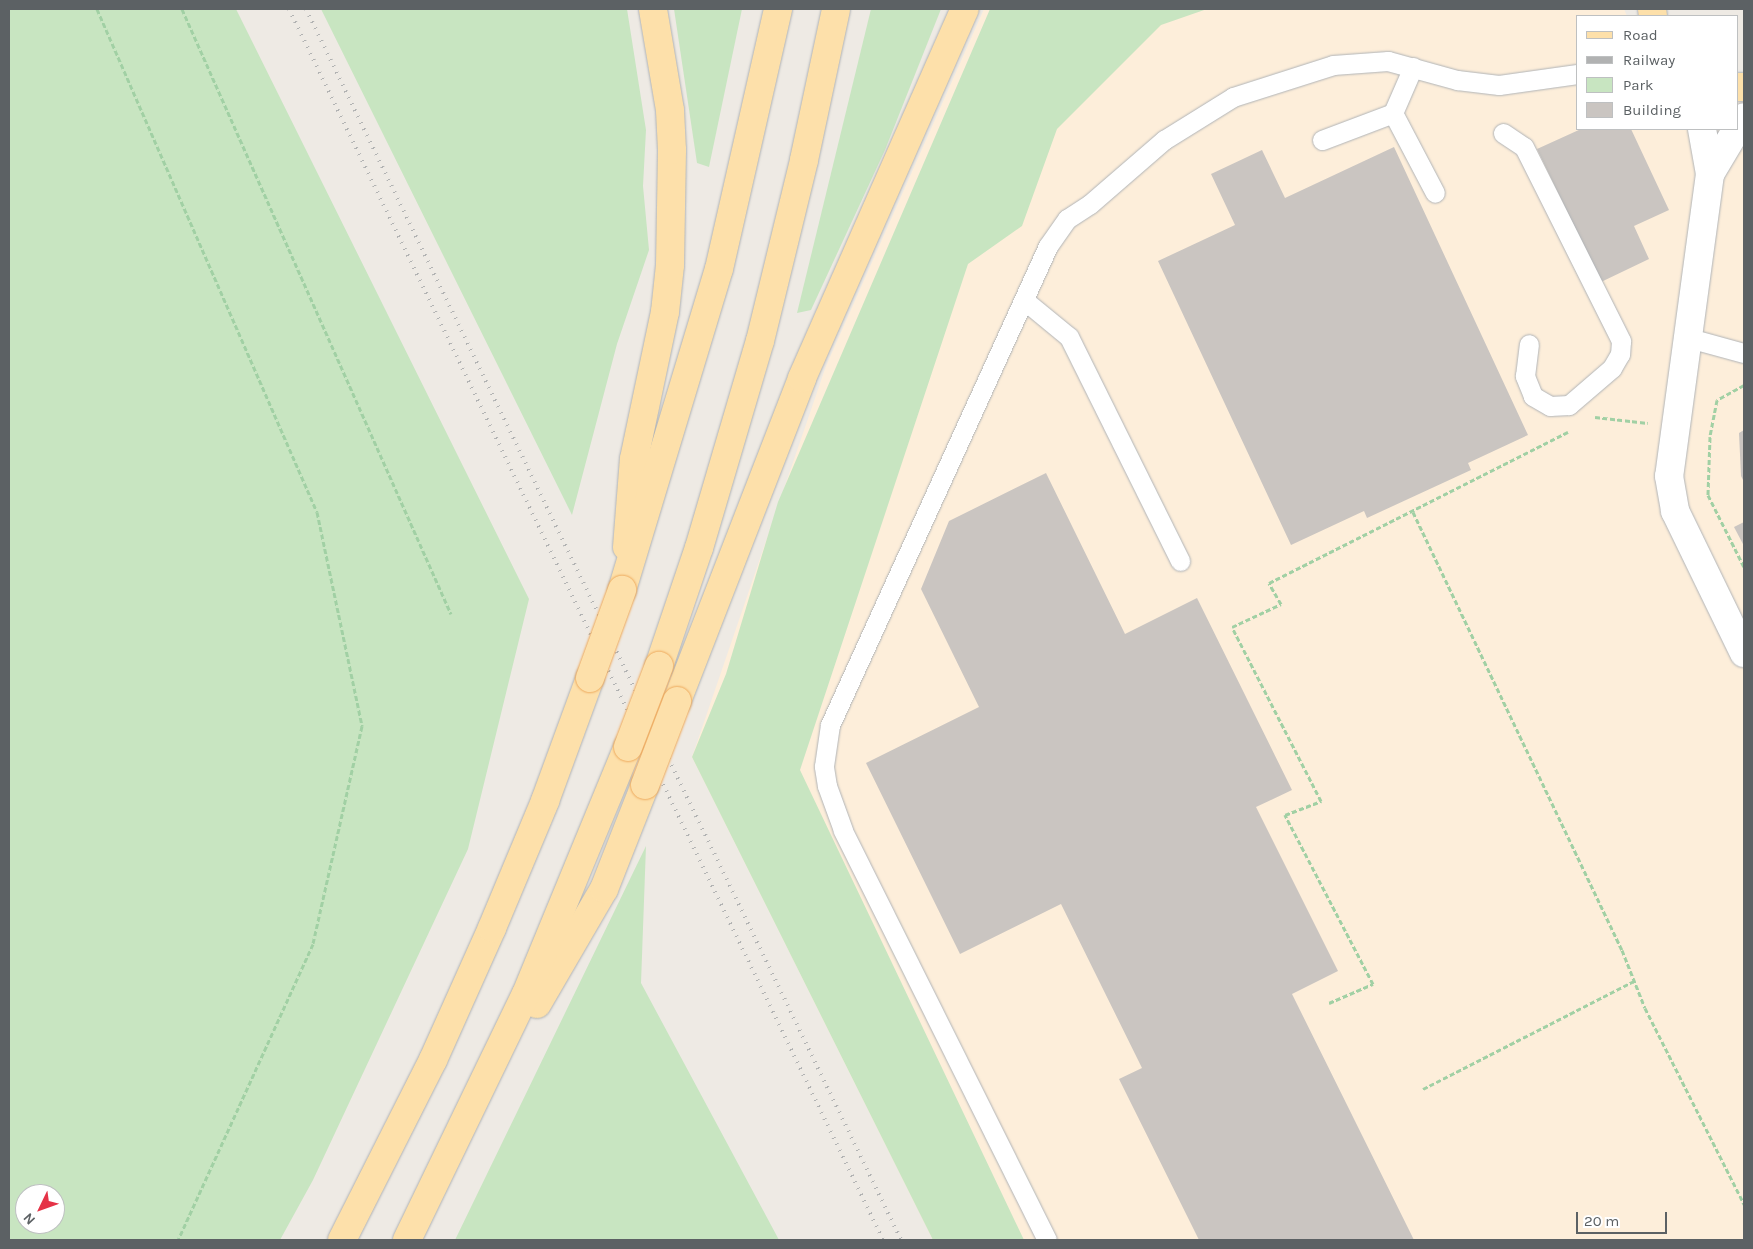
<!DOCTYPE html>
<html>
<head>
<meta charset="utf-8">
<style>
  body { margin:0 }
  #map { position:relative; width:1753px; height:1249px; overflow:hidden; background:#eeeae4; font-family:Karla,sans-serif }
  div>[style] { position:absolute }
  [style*='--x'] { left:calc(var(--x)*1px); top:calc(var(--y)*1px); width:calc(var(--w)*1px); rotate:calc(var(--a)*1deg) }
  .commercial>* { inset:0; background:#fdeeda }
  .green>* { inset:0; background:#c8e5c1 }
  .building>* { inset:0; background:#cac5c1 }
  .path>* { height:3px; margin-top:-1.5px; transform-origin:0; background:repeating-linear-gradient(90deg,#a1d0a4 0 5px,transparent 0 7.5px) }
  .roads { filter:drop-shadow(0 0 1px #b0b3b6) drop-shadow(0 0 1px #b0b3b6) }
  .service>* { height:19px; margin:-9.5px; padding:0 9.5px; transform-origin:9.5px; border-radius:9.5px; background:#fff }
  .minor>* { height:28px; margin:-14px; padding:0 14px; transform-origin:14px; border-radius:14px; background:#fff }
  .primary>* { height:28px; margin:-14px; padding:0 14px; transform-origin:14px; border-radius:14px; background:#fde0aa }
  .rail>* { height:4px; margin-top:-2px; transform-origin:0; background:repeating-linear-gradient(90deg,#b1b2b2 0 1px,transparent 0 7px) }
  .bridges { filter:drop-shadow(0 0 1px #eeaa5d) drop-shadow(0 0 1px #eeaa5d) }
  .primary-bridge>* { height:28px; margin:-14px; padding:0 14px; transform-origin:14px; border-radius:14px; background:#fde0aa }
  span { translate:-50% -50%; white-space:nowrap; text-align:center; line-height:1.15; -webkit-text-stroke:4px #fff; paint-order:stroke }
  .frame { position:absolute; inset:0; border:10px solid #5c6164; pointer-events:none }
  .legend { position:absolute; left:1576px; top:15px; width:162px; height:115px; box-sizing:border-box; background:#fff; border:1px solid #bec0c1; margin:0; padding:6px 9px; list-style:none; font-size:15px; color:#5c6164 }
  .legend li { display:flex; align-items:center; gap:10px; height:25px }
  .legend b { width:25px; border:1px solid #bec0c1 }
  .north { position:absolute; left:15px; top:1184px; width:50px; height:50px; box-sizing:border-box; background:#fff; border:1px solid #bec0c1; border-radius:50%; rotate:228deg; font-size:14px; font-weight:700; line-height:20px; text-align:center; color:#5c6164 }
  .north::after { content:''; display:block; margin:auto; width:18px; height:22px; background:#e53347; clip-path:polygon(50% 0,100% 100%,50% 72%,0 100%) }
  .scale { position:absolute; left:1576px; top:1212px; width:91px; height:22px; box-sizing:border-box; border:2px solid #5c6164; border-top:0; padding-left:6px; font-size:15px; line-height:18px; white-space:nowrap; color:#5c6164; -webkit-text-stroke:4px #fff; paint-order:stroke }
</style>
</head>
<body>
<div id="map">
  <div class="commercial">
    <i style="clip-path:polygon(984px 9px,1624px 9px,1627px 16px,1577px 16px,1577px 129px,1737px 129px,1737px 98px,1744px 98px,1744px 1240px,933px 1240px,692px 757px,826px 366px)"></i>
  </div>
  <div class="green">
    <i style="clip-path:polygon(evenodd,9px 9px,236px 9px,529px 599px,468px 849px,313px 1180px,280px 1240px,9px 1240px,9px 9px,25px 1194px,55px 1194px,55px 1224px,25px 1224px,25px 1194px)"></i>
    <i style="clip-path:polygon(321px 9px,627px 9px,646px 130px,643px 186px,649px 250px,617px 344px,572px 515px)"></i>
    <i style="clip-path:polygon(674px 9px,742px 9px,709px 167px,697px 163px)"></i>
    <i style="clip-path:polygon(871px 9px,941px 9px,885px 150px,811px 310px,797px 313px)"></i>
    <i style="clip-path:polygon(990px 9px,1207px 9px,1161px 25px,1057px 129px,1022px 226px,968px 264px,800px 770px,1024px 1240px,933px 1240px,692px 757px,726px 674px,778px 502px)"></i>
    <i style="clip-path:polygon(646px 846px,641px 983px,779px 1240px,455px 1240px)"></i>
  </div>
  <div class="building">
    <i style="clip-path:polygon(1581px 129px,1631px 129px,1669px 210px,1634px 226px,1649px 259px,1601px 282px,1537px 149px)"></i>
    <i style="clip-path:polygon(1394px 147px,1528px 435px,1468px 463px,1471px 470px,1367px 518px,1364px 511px,1291px 545px,1158px 261px,1235px 225px,1211px 174px,1262px 150px,1285px 198px)"></i>
    <i style="clip-path:polygon(1744px 430px,1744px 482px,1741px 476px,1739px 433px)"></i>
    <i style="clip-path:polygon(1046px 473px,1125px 634px,1197px 598px,1292px 790px,1256px 807px,1338px 971px,1292px 994px,1414px 1240px,1199px 1240px,1119px 1079px,1142px 1068px,1061px 904px,960px 954px,866px 763px,979px 707px,921px 589px,949px 521px)"></i>
    <i style="clip-path:polygon(1744px 522px,1744px 546px,1734px 527px)"></i>
  </div>
  <div class="path">
    <i style="--x:97;--y:9;--w:549;--a:66.38"></i>
    <i style="--x:317;--y:512;--w:219;--a:78.1"></i>
    <i style="--x:362;--y:726;--w:223;--a:102.7"></i>
    <i style="--x:313;--y:944;--w:325;--a:114.5"></i>
    <i style="--x:182;--y:9;--w:662;--a:66.03"></i>
    <i style="--x:1744;--y:385;--w:31;--a:151"></i>
    <i style="--x:1717;--y:400;--w:38;--a:101"></i>
    <i style="--x:1710;--y:437;--w:58;--a:92"></i>
    <i style="--x:1708;--y:495;--w:80;--a:63.4"></i>
    <i style="--x:1595;--y:417;--w:53;--a:6.5"></i>
    <i style="--x:1413;--y:512;--w:485;--a:64.5"></i>
    <i style="--x:1622;--y:950;--w:62;--a:68.4"></i>
    <i style="--x:1645;--y:1008;--w:220;--a:63.2"></i>
    <i style="--x:1329;--y:1003;--w:48;--a:-23.4"></i>
    <i style="--x:1373;--y:984;--w:191;--a:-117.5"></i>
    <i style="--x:1285;--y:815;--w:39;--a:-21"></i>
    <i style="--x:1321;--y:801;--w:195;--a:-117.1"></i>
    <i style="--x:1232;--y:627;--w:54;--a:-25.1"></i>
    <i style="--x:1281;--y:604;--w:24;--a:-120"></i>
    <i style="--x:1269;--y:583;--w:335;--a:-26.8"></i>
    <i style="--x:1423;--y:1089;--w:237;--a:-27.1"></i>
  </div>
  <div class="roads">
    <div class="service">
      <i style="--x:1413;--y:67;--w:50;--a:113.5"></i>
      <i style="--x:1393;--y:113;--w:90;--a:62.3"></i>
      <i style="--x:1503;--y:133;--w:25;--a:34"></i>
      <i style="--x:1524;--y:147;--w:217;--a:63.4"></i>
      <i style="--x:1621;--y:341;--w:13;--a:94"></i>
      <i style="--x:1620;--y:354;--w:16;--a:120"></i>
      <i style="--x:1612;--y:368;--w:57;--a:139.3"></i>
      <i style="--x:1569;--y:405;--w:19;--a:177"></i>
      <i style="--x:1550;--y:406;--w:20;--a:-150"></i>
      <i style="--x:1533;--y:396;--w:22;--a:-112"></i>
      <i style="--x:1525;--y:376;--w:32;--a:-83"></i>
      <i style="--x:1322;--y:140;--w:76;--a:-20.8"></i>
      <i style="--x:1024;--y:300;--w:58;--a:39.4"></i>
      <i style="--x:1069;--y:337;--w:250;--a:63.6"></i>
      <i style="--x:1689;--y:338;--w:57;--a:15.3"></i>
      <i style="--x:1047;--y:1240;--w:458;--a:-116.5"></i>
      <i style="--x:843;--y:830;--w:47;--a:-110"></i>
      <i style="--x:827;--y:786;--w:20;--a:-99"></i>
      <i style="--x:824;--y:766;--w:41;--a:-81.7"></i>
      <i style="--x:830;--y:725;--w:526;--a:-65.53"></i>
      <i style="--x:1048;--y:246;--w:33;--a:-55"></i>
      <i style="--x:1067;--y:219;--w:27;--a:-33"></i>
      <i style="--x:1090;--y:204;--w:98;--a:-40.9"></i>
      <i style="--x:1164;--y:140;--w:81;--a:-31.9"></i>
      <i style="--x:1233;--y:97;--w:105;--a:-17.7"></i>
      <i style="--x:1333;--y:65;--w:55;--a:-4.2"></i>
      <i style="--x:1388;--y:61;--w:72;--a:15.4"></i>
      <i style="--x:1457;--y:80;--w:42;--a:6.8"></i>
      <i style="--x:1499;--y:85;--w:79;--a:-8"></i>
    </div>
    <div class="minor">
      <i style="--x:1702;--y:129;--w:46;--a:79.9"></i>
      <i style="--x:1710;--y:174;--w:305;--a:97.7"></i>
      <i style="--x:1669;--y:476;--w:36;--a:80"></i>
      <i style="--x:1675;--y:511;--w:158;--a:64.1"></i>
      <i style="--x:1710;--y:174;--w:66;--a:-59.2"></i>
    </div>
    <div class="primary">
      <i style="--x:1652;--y:9;--w:7;--a:82"></i>
      <i style="--x:1737;--y:87;--w:7;--a:0"></i>
      <i style="--x:627;--y:547;--w:88;--a:-85.5"></i>
      <i style="--x:634;--y:459;--w:150;--a:-78.1"></i>
      <i style="--x:665;--y:312;--w:47;--a:-83.9"></i>
      <i style="--x:670;--y:265;--w:115;--a:-89"></i>
      <i style="--x:672;--y:150;--w:40;--a:-92.9"></i>
      <i style="--x:670;--y:110;--w:102;--a:-99.6"></i>
      <i style="--x:622;--y:590;--w:335;--a:-73.2"></i>
      <i style="--x:719;--y:269;--w:267;--a:-77.2"></i>
      <i style="--x:659;--y:666;--w:125;--a:-71.3"></i>
      <i style="--x:699;--y:548;--w:216;--a:-73.6"></i>
      <i style="--x:760;--y:341;--w:186;--a:-76.3"></i>
      <i style="--x:804;--y:160;--w:154;--a:-78"></i>
      <i style="--x:677;--y:701;--w:346;--a:-68.8"></i>
      <i style="--x:802;--y:378;--w:403;--a:-66.2"></i>
      <i style="--x:537;--y:1004;--w:133;--a:-59.8"></i>
      <i style="--x:604;--y:889;--w:112;--a:-68.5"></i>
      <i style="--x:342;--y:1240;--w:202;--a:-63.2"></i>
      <i style="--x:433;--y:1060;--w:145;--a:-65.9"></i>
      <i style="--x:492;--y:928;--w:138;--a:-67.3"></i>
      <i style="--x:545;--y:801;--w:131;--a:-69.9"></i>
      <i style="--x:407;--y:1240;--w:273;--a:-64.2"></i>
      <i style="--x:526;--y:994;--w:267;--a:-67.6"></i>
    </div>
  </div>
  <div class="rail">
    <i style="--x:289;--y:9;--w:1367;--a:64.24"></i>
    <i style="--x:306;--y:9;--w:1367;--a:64.2"></i>
  </div>
  <div class="bridges">
    <div class="primary-bridge">
      <i style="--x:590;--y:678;--w:94;--a:-70"></i>
      <i style="--x:628;--y:747;--w:87;--a:-69.1"></i>
      <i style="--x:645;--y:785;--w:90;--a:-69.1"></i>
    </div>
  </div>
  <div class="frame"></div>
  <ul class="legend">
  <li><b style="height:6px;background:#fde0aa"></b>Road</li>
  <li><b style="height:6px;background:#b1b2b2"></b>Railway</li>
  <li><b style="height:14px;background:#c8e5c1"></b>Park</li>
  <li><b style="height:14px;background:#cac5c1"></b>Building</li>
  </ul>
  <div class="north">N</div>
  <div class="scale">20 m</div>
</div>
</body>
</html>
